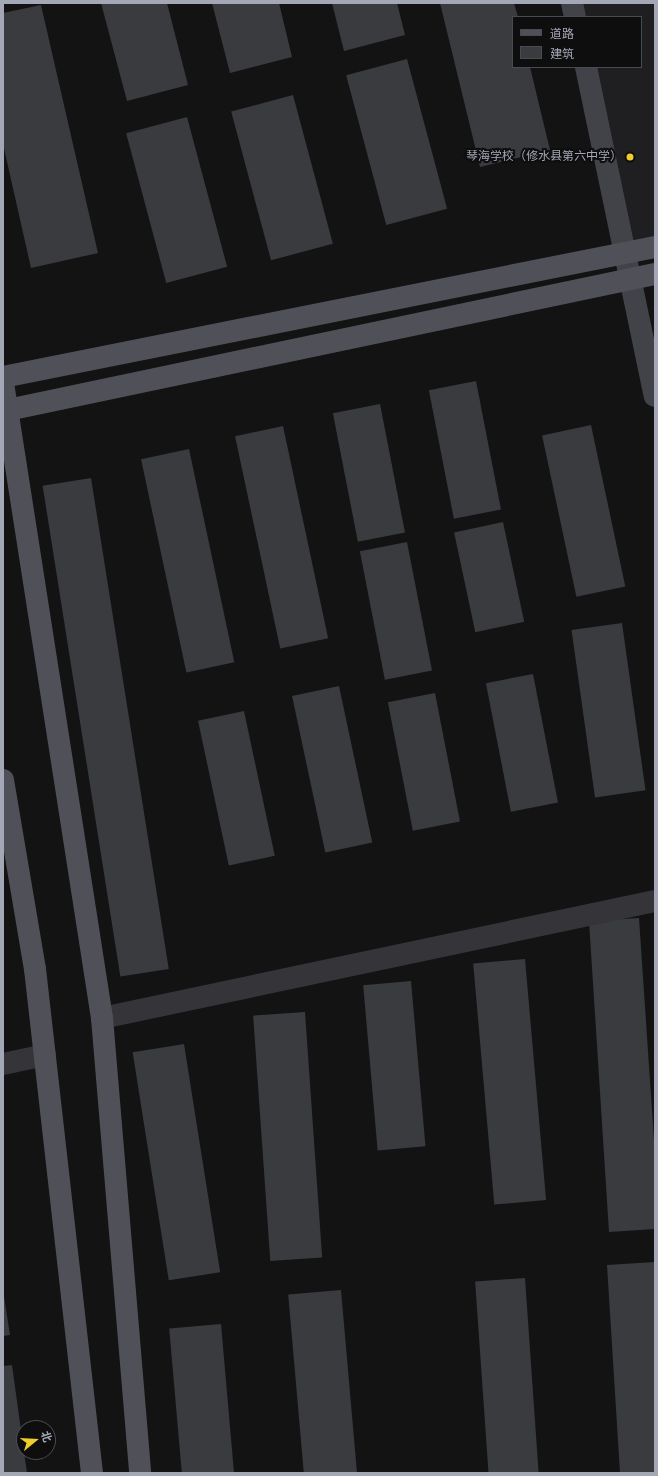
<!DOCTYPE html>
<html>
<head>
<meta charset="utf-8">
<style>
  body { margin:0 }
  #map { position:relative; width:658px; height:1476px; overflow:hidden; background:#131314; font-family:Arial,"Noto Sans SC",sans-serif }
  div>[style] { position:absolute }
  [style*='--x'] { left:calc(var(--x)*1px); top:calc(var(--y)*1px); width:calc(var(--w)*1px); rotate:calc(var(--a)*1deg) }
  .built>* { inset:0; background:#1f1f21 }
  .building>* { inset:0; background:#3a3b3f; transform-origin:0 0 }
  .street>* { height:22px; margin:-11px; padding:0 11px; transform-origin:11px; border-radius:11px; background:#343439 }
  .secondary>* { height:22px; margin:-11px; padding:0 11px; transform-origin:11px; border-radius:11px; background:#424349 }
  .primary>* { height:22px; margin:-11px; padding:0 11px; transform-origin:11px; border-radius:11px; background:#505058 }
  .dots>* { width:11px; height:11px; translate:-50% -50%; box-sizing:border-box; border:2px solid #0e0e0f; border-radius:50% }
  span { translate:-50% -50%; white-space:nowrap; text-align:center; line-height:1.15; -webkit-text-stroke:4px #0e0e0f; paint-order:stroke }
  .poi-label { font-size:12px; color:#a4a7b5 }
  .right { translate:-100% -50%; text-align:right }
  .frame { position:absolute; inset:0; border:4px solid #a4a7b5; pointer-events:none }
  .legend { position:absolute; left:512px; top:16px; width:130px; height:52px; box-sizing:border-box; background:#0e0e0f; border:1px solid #4a4b51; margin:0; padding:5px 7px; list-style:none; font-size:12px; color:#a4a7b5 }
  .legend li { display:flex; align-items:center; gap:8px; height:20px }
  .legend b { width:20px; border:1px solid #4a4b51 }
  .north { position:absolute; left:16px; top:1420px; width:40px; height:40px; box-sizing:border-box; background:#0e0e0f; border:1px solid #4a4b51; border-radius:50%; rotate:72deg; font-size:11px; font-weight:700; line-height:16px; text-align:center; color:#a4a7b5 }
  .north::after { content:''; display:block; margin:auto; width:14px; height:18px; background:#f0cc2f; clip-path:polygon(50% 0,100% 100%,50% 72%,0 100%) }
</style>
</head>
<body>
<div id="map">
  <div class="built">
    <i style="clip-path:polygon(572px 3px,655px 3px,655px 247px,625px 253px,586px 67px,641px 67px,641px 17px,575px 17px)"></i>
  </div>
  <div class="building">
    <i style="clip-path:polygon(101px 3px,167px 3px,188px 85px,127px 101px)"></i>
    <i style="clip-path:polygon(212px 3px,279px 3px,292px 57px,230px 73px)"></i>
    <i style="clip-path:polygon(332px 3px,397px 3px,405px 35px,344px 51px)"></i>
    <i style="clip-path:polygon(440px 3px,514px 3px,518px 17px,513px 17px,513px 67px,530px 67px,550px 150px,480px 167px)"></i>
    <i style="clip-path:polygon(41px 5px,98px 253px,31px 268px,3px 144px,3px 13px)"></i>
    <i style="left:407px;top:59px;width:155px;height:63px;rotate:75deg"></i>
    <i style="left:293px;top:95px;width:154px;height:64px;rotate:75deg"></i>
    <i style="left:187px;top:117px;width:155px;height:63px;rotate:75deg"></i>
    <i style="left:476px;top:381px;width:131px;height:48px;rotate:79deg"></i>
    <i style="left:380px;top:404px;width:131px;height:48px;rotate:79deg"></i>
    <i style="left:591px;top:425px;width:165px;height:50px;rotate:78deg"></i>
    <i style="left:283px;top:426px;width:217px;height:49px;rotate:78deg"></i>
    <i style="left:189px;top:449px;width:218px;height:49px;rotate:78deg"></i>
    <i style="left:91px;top:478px;width:497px;height:49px;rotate:81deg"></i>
    <i style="left:503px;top:522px;width:102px;height:50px;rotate:78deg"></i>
    <i style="left:407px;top:542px;width:131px;height:48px;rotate:79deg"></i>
    <i style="left:622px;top:623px;width:169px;height:51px;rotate:82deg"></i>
    <i style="left:533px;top:674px;width:131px;height:48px;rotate:79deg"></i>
    <i style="left:339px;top:686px;width:160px;height:48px;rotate:78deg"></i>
    <i style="left:435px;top:693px;width:131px;height:48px;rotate:79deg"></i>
    <i style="left:244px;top:711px;width:148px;height:47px;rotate:78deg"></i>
    <i style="clip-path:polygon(639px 918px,655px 1155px,655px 1229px,609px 1232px,589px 921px)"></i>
    <i style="left:525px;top:959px;width:242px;height:52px;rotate:85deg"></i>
    <i style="left:411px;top:981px;width:166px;height:48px;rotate:85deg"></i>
    <i style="left:305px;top:1012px;width:246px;height:52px;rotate:86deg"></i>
    <i style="left:184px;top:1044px;width:231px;height:52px;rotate:81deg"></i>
    <i style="clip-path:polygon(655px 1262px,655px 1473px,620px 1473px,607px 1265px)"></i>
    <i style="left:525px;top:1278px;width:195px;height:50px;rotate:86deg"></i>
    <i style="clip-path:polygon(3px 1290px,10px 1335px,3px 1336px)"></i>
    <i style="left:341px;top:1290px;width:184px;height:53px;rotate:85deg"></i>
    <i style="left:221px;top:1324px;width:149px;height:52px;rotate:85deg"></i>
    <i style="clip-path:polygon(12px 1365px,24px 1452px,27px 1473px,3px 1473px,3px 1366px)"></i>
  </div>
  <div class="street">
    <i style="--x:102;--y:1018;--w:565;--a:-11.95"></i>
    <i style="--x:3;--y:1064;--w:43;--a:-12.1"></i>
  </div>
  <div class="secondary">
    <i style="--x:572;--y:3;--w:14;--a:78"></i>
    <i style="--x:586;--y:67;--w:336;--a:78.2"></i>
  </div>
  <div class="primary">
    <i style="--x:3;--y:377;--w:665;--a:-11.28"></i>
    <i style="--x:3;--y:383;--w:643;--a:81.14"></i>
    <i style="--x:102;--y:1018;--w:457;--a:85.2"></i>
    <i style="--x:3;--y:411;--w:666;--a:-11.87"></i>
    <i style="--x:3;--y:780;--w:192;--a:80.4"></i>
    <i style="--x:35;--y:969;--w:507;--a:83.55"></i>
  </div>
  <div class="dots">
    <i style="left:630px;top:157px;background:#f0cc2f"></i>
  </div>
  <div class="poi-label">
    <span class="right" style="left:622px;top:157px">琴海学校（修水县第六中学）</span>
  </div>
  <div class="frame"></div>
  <ul class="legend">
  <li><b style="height:5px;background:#505058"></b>道路</li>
  <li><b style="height:11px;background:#3a3b3f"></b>建筑</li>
  </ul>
  <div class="north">北</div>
</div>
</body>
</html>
